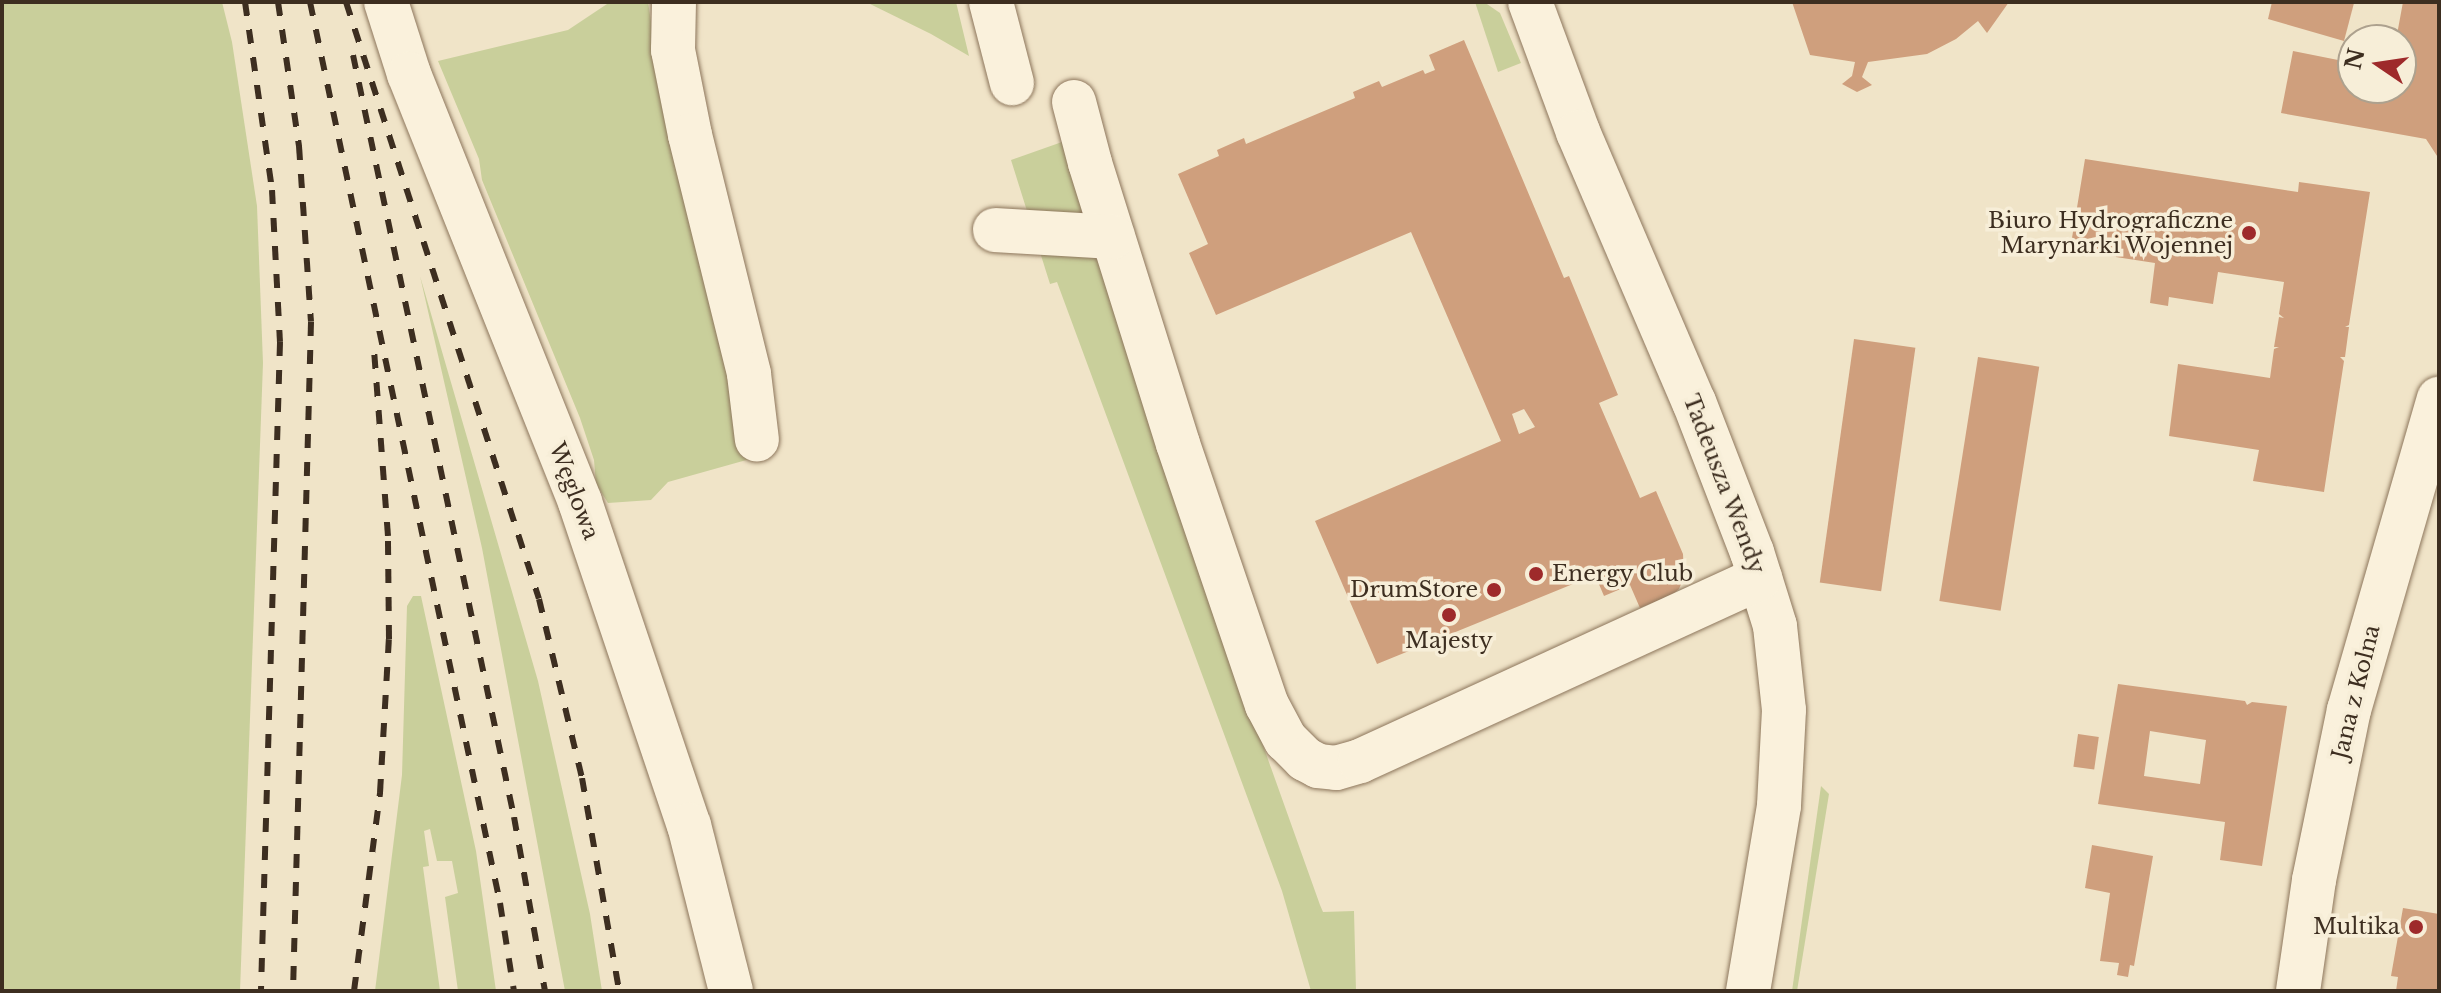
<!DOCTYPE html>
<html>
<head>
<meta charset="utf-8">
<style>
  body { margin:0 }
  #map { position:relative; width:2441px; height:993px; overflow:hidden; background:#f0e4c8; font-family:"Libre Baskerville",serif }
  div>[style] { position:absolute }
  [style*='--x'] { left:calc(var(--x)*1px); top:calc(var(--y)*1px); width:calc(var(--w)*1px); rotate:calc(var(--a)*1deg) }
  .green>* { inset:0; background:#c9cf9b }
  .building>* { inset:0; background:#cf9f7d; transform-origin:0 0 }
  .roads { filter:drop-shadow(0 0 2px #8d765c) drop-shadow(0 0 2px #8d765c) }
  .minor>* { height:44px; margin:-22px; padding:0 22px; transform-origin:22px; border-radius:22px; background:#faf1dc }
  .rail>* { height:6px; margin-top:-3px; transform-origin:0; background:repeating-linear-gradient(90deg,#3d2e20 0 14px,transparent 0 28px) }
  .dots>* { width:22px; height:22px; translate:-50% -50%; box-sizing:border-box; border:4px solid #f7eed8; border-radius:50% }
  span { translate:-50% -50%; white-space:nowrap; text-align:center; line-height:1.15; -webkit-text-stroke:7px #f7eed8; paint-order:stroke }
  .poi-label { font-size:22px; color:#3d2e20 }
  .right { translate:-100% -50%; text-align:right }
  .left { translate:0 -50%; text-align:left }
  .street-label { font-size:22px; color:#3d2e20 }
  .frame { position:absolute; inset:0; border:4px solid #3d2e20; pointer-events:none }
  .north { position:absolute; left:2337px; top:24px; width:80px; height:80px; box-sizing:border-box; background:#f7eed8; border:2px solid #ada18e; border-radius:50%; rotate:283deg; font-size:22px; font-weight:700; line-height:32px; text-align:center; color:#3d2e20 }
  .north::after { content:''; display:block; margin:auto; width:28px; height:36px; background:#9e2a2b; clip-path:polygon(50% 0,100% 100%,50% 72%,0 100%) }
</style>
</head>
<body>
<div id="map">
  <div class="green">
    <i style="clip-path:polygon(2px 2px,222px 2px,232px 42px,257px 206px,263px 363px,240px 991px,2px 991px)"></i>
    <i style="clip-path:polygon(610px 2px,648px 2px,663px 100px,750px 459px,668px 482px,651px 500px,608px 503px,596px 484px,594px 460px,580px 418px,482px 180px,479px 159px,438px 61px,568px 30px)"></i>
    <i style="clip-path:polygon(866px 2px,956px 2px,969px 56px,931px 34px)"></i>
    <i style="clip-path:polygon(1475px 2px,1484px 2px,1500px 13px,1521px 63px,1498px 72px)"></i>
    <i style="clip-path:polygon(1062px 142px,1206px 586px,1320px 905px,1323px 912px,1354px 911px,1356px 991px,1311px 991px,1282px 891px,1057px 282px,1050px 284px,1011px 160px)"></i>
    <i style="clip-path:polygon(420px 276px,538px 681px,590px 914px,602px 991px,565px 991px,482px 548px)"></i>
    <i style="clip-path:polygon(413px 596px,421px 596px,476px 851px,496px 991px,458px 991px,445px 897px,458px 893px,452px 861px,437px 861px,430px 829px,424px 831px,429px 866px,423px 867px,440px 991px,375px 991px,402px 775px,407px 606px)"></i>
    <i style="clip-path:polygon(1821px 786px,1829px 794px,1797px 991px,1792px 991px)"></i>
  </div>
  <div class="building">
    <i style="clip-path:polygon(1792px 2px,2009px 2px,1987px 33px,1978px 21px,1956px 39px,1927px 54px,1868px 62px,1862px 77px,1872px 85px,1857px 92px,1842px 84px,1852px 76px,1855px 62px,1810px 55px)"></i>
    <i style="clip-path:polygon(2272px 2px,2348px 2px,2354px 3px,2344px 41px,2268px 19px)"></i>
    <i style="clip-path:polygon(2403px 2px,2439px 2px,2439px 159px,2426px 139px,2281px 113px,2293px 51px,2353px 63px,2353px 88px,2401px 88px,2401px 40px,2396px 40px)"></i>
    <i style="clip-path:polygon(evenodd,1464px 40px,1564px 278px,1569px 276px,1618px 395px,1599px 403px,1640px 498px,1656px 491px,1683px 554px,1684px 577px,1679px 589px,1672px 595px,1640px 608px,1630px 585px,1604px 596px,1595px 575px,1377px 664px,1315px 521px,1501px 441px,1411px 232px,1216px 315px,1189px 253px,1208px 244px,1178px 174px,1219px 156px,1217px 150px,1244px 138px,1246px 144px,1355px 98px,1353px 92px,1379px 81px,1382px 87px,1423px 70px,1425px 74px,1435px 70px,1429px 55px,1464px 40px,1524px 409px,1535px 427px,1519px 434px,1512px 414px,1524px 409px)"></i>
    <i style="clip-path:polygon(2085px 159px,2298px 192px,2299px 182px,2370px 192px,2349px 325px,2345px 327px,2349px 327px,2345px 357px,2340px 357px,2344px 361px,2324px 492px,2253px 481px,2259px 450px,2169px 436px,2178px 364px,2270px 378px,2274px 349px,2279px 347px,2274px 347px,2279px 317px,2284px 318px,2279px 314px,2284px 282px,2218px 272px,2213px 304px,2169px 297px,2168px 306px,2150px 303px,2155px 263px,2070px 250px)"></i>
    <i style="left:1854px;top:339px;width:62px;height:246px;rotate:8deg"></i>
    <i style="left:1978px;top:357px;width:62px;height:247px;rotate:9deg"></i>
    <i style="clip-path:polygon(evenodd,2118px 684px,2245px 701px,2247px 705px,2252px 702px,2287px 706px,2262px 866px,2220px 860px,2225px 822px,2098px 804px,2118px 684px,2150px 731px,2206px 740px,2200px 784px,2144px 776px,2150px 731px)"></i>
    <i style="left:2078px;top:734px;width:21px;height:33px;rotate:8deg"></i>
    <i style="clip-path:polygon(2092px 845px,2153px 856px,2134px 966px,2130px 965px,2128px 977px,2117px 975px,2119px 963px,2100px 961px,2110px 893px,2085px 888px)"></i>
    <i style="clip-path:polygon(2403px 908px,2439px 914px,2439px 991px,2396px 991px,2398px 977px,2391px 976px)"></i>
  </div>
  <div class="roads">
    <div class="minor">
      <i style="--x:386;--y:2;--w:76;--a:72.3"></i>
      <i style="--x:409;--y:74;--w:461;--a:68.2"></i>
      <i style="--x:580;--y:502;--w:341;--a:71.4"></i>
      <i style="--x:689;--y:825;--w:171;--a:75.8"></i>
      <i style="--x:674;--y:2;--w:48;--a:91.2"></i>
      <i style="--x:673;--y:50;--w:87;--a:78.7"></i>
      <i style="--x:690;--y:135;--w:246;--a:76.1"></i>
      <i style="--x:749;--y:374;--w:66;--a:83.1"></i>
      <i style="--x:991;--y:2;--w:84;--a:75.5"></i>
      <i style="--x:1530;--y:2;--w:139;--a:69.7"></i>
      <i style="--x:1578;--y:132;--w:294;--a:66.8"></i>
      <i style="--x:1694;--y:402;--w:161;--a:68.9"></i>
      <i style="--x:1752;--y:552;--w:77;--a:72.7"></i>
      <i style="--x:1775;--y:626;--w:84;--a:83.9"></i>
      <i style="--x:1784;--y:710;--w:96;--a:93"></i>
      <i style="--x:1779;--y:806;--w:188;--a:99.5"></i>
      <i style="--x:1074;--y:102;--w:63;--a:75.3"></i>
      <i style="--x:1090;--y:163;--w:294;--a:72.6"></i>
      <i style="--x:1178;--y:444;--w:276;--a:71.2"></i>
      <i style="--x:1267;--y:705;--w:40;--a:62"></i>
      <i style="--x:1286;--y:740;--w:27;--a:45"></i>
      <i style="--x:1305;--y:759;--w:15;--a:28"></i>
      <i style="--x:1318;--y:766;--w:18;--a:6"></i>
      <i style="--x:1336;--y:768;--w:25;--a:-16"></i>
      <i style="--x:1360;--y:761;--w:440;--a:-24.6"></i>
      <i style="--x:995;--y:230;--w:118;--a:3.4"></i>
      <i style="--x:2298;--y:991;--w:112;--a:-81.8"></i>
      <i style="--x:2314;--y:880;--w:174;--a:-78.4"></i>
      <i style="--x:2349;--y:710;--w:324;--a:-73.9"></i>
    </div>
  </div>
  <div class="rail">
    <i style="--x:245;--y:2;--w:190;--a:81.8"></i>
    <i style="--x:272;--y:190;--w:152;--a:87"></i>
    <i style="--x:280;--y:342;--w:649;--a:91.68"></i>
    <i style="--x:278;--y:2;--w:146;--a:81.7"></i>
    <i style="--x:299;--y:146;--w:176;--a:86.1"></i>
    <i style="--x:311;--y:322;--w:669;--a:91.54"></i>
    <i style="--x:310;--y:2;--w:921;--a:78.09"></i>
    <i style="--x:500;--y:903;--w:89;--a:81"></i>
    <i style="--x:346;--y:2;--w:627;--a:72.08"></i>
    <i style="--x:539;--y:599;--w:184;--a:76.5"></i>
    <i style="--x:582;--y:778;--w:216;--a:80.1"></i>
    <i style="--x:353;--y:55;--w:779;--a:78.07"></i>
    <i style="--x:514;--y:817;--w:177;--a:79.9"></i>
    <i style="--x:354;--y:991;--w:200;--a:-82.5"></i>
    <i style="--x:380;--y:793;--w:154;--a:-86.7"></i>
    <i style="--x:389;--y:639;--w:103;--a:-90.6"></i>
    <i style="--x:388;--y:536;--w:187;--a:-94.3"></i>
  </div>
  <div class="dots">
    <i style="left:2249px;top:233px;background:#9e2a2b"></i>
    <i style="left:1536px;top:574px;background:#9e2a2b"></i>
    <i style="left:1494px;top:590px;background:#9e2a2b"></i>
    <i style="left:1449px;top:615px;background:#9e2a2b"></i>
    <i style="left:2416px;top:927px;background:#9e2a2b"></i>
  </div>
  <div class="poi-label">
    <span class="right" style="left:2233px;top:233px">Biuro Hydrograficzne<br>Marynarki Wojennej</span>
    <span class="left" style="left:1552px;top:574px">Energy Club</span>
    <span class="right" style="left:1478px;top:590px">DrumStore</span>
    <span style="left:1449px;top:641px">Majesty</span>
    <span class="right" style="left:2400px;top:927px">Multika</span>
  </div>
  <div class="street-label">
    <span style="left:1724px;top:484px;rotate:69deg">Tadeusza Wendy</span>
    <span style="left:574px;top:491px;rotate:69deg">Węglowa</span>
    <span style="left:2356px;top:692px;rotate:-76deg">Jana z Kolna</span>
  </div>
  <div class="frame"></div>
  <div class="north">N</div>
</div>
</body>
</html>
